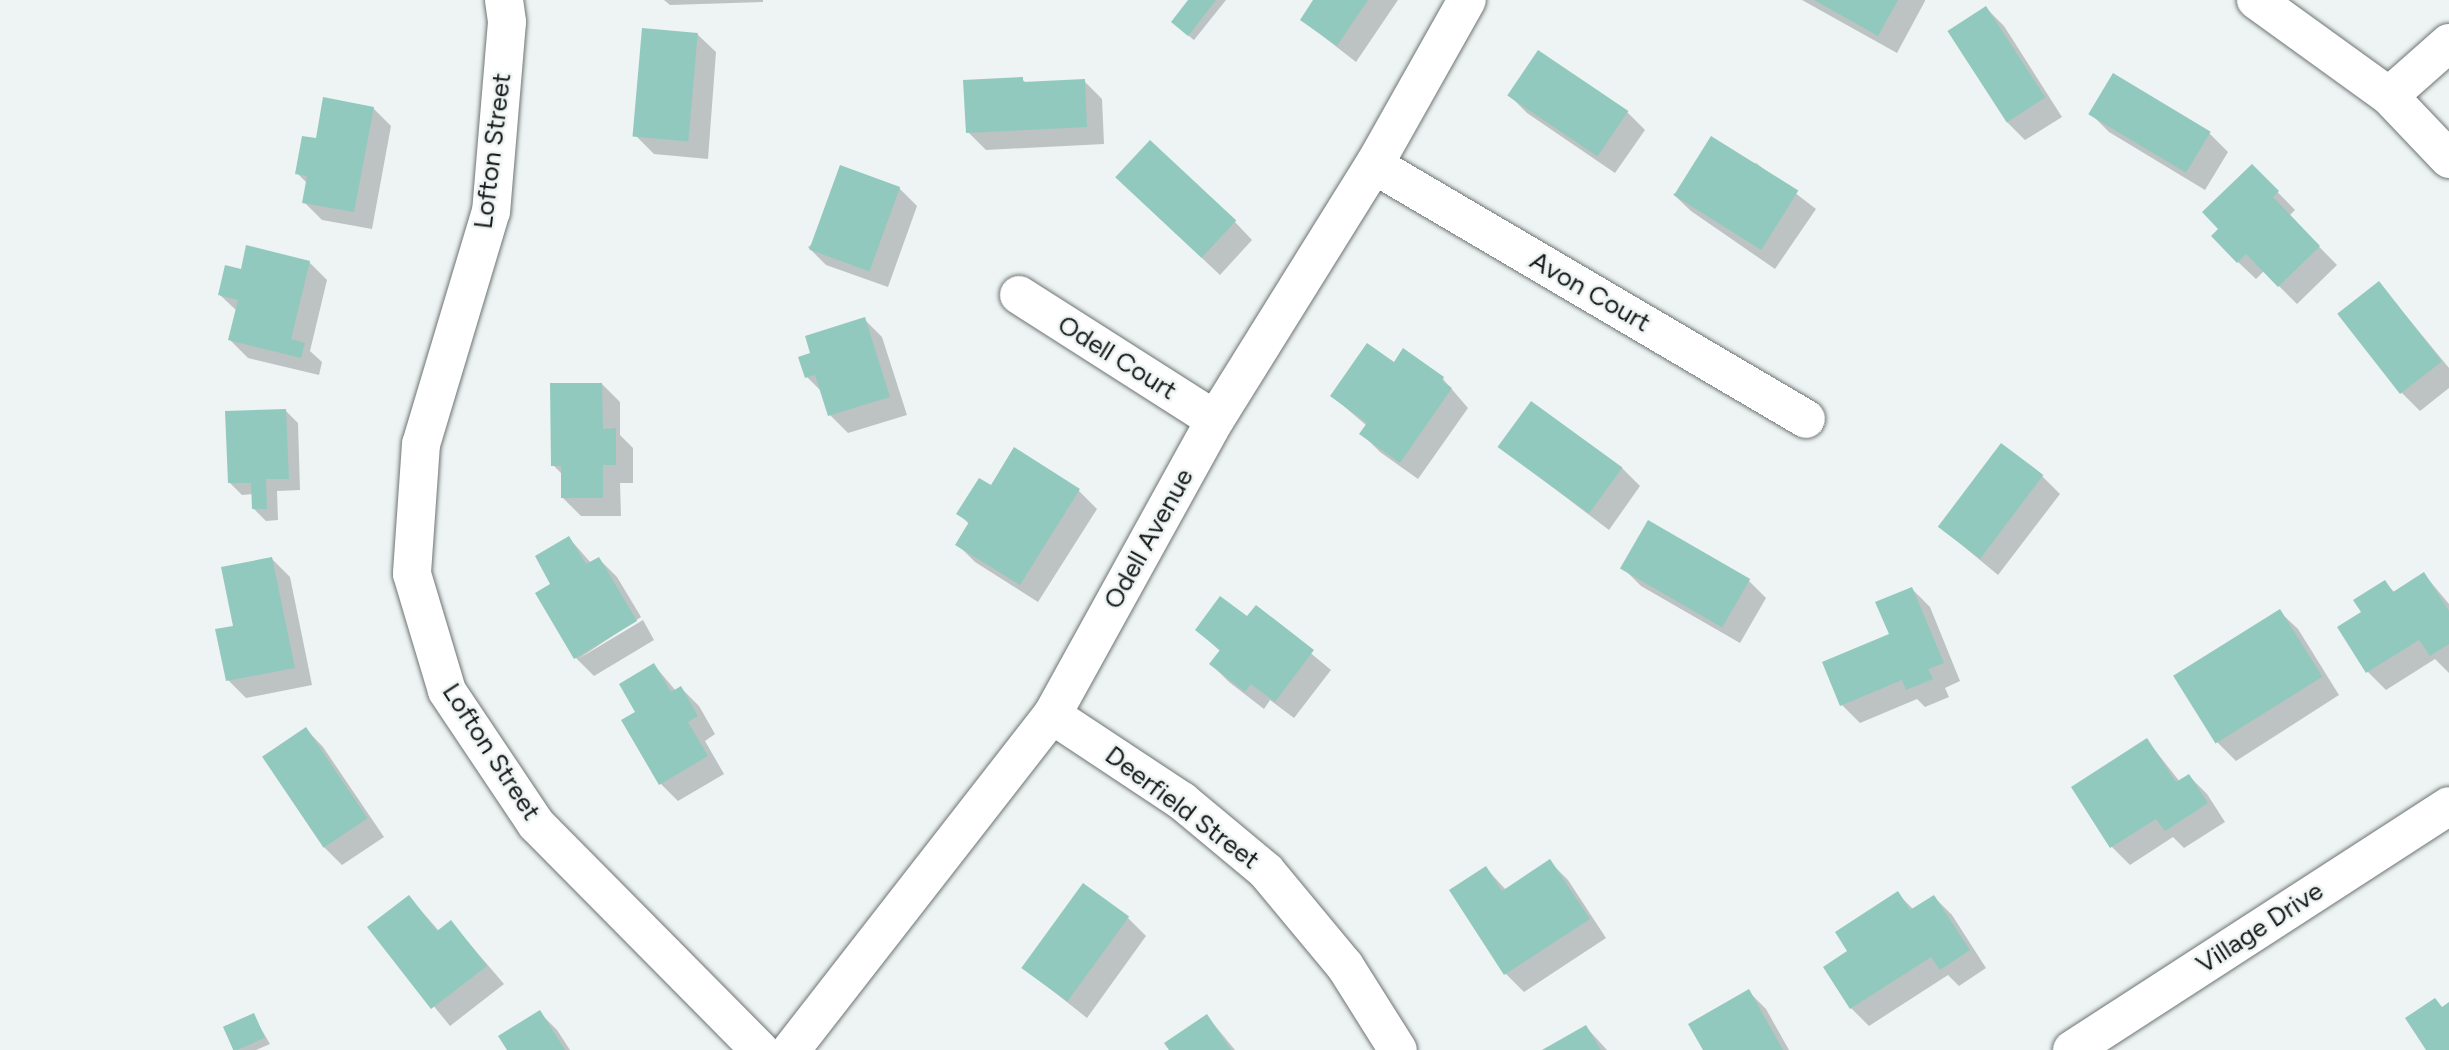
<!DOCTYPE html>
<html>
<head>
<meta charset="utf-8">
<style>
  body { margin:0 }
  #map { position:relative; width:2449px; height:1050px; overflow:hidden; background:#edf4f3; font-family:Figtree,sans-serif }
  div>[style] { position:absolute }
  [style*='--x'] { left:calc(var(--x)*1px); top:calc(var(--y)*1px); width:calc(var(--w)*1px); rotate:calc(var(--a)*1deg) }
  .shadow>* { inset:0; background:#0003 }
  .building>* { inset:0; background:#92c9bf; transform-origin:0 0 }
  .roads { filter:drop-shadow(0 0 2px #6e7473) drop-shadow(0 0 2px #6e7473) }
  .minor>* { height:38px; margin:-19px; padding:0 19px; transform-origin:19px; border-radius:19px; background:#fff }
  .major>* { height:38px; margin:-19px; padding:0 19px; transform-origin:19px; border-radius:19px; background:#fff }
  span { translate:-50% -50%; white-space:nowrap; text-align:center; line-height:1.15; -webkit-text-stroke:5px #edf4f3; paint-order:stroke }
  .street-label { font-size:26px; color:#171a19 }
</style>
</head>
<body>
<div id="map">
  <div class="shadow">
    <i style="clip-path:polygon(664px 0,763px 0,763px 2px,670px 5px)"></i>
    <i style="clip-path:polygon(1191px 0,1226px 0,1194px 40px,1179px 28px)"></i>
    <i style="clip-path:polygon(1315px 0,1398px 0,1356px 62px,1302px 20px)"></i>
    <i style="clip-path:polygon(1802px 0,1925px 0,1925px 1px,1897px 53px)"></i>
    <i style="clip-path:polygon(1986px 8px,2004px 26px,2062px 117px,2025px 140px,2007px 122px)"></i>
    <i style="clip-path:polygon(697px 34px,716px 52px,708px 159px,654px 154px,636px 136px)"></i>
    <i style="clip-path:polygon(1022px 79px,1026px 83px,1084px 81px,1102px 99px,1104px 144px,986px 150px,968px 132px)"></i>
    <i style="clip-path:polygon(1509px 95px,1627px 112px,1645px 130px,1615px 173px,1527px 113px)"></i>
    <i style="clip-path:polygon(373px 108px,391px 126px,372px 229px,322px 220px,304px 202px,307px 183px,297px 173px,317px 140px)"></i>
    <i style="clip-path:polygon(2091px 114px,2210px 134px,2228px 152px,2205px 190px,2109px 132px)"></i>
    <i style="clip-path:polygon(1756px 163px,1816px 209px,1775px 269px,1691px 211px,1673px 194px)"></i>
    <i style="clip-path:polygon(2252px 166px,2295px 210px,2289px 216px,2337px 265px,2297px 304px,2264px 271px,2256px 279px,2238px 262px,2221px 229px)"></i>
    <i style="clip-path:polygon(899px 188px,917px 206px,888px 287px,826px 265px,808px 247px)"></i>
    <i style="clip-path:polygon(1135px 195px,1235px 222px,1252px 240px,1220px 275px)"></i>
    <i style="clip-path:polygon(309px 262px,327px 280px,310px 351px,322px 362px,319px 375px,248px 358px,230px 340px,237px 311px,220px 295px,242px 271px)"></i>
    <i style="clip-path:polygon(2379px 283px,2449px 368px,2449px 388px,2420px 411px,2402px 393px)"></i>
    <i style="clip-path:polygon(864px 319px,882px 337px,907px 415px,848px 433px,830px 415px,823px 393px,807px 377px,813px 354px)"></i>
    <i style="clip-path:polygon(1404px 350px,1443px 379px,1468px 408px,1418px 479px,1380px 452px,1362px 434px,1367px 426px,1332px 396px,1394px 364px)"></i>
    <i style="clip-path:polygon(602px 384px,620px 402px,620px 435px,633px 448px,633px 483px,620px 483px,621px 516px,581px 516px,563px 498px,563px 475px,553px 465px)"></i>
    <i style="clip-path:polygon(286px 411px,298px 423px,300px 490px,277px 491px,278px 520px,266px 521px,254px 509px,253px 494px,242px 495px,230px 483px)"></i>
    <i style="clip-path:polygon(1501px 448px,1622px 468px,1640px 486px,1609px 530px)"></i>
    <i style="clip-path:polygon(2042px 476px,2060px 494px,1998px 575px,1940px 527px)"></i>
    <i style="clip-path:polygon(991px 487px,1079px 491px,1097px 509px,1038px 602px,975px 562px,957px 544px,970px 525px,959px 514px)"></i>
    <i style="clip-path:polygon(569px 538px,591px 563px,599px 559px,617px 577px,641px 617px,578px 659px,643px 620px,654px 640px,594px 676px,576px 658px,537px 593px,553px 584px)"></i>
    <i style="clip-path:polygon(272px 559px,290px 577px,312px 685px,246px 698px,228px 680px)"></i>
    <i style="clip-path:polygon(1623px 568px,1748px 580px,1766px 598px,1740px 643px,1641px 586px)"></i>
    <i style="clip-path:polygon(2424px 574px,2449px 604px,2449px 673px,2435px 659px,2386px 690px,2368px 672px,2340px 628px,2363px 613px,2385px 582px,2395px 593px)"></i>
    <i style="clip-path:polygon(1912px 589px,1930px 607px,1960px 681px,1945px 688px,1949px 697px,1925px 707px,1917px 699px,1860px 723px,1842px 705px,1891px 635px)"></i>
    <i style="clip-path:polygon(1256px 608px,1331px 670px,1294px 718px,1270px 700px,1264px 709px,1229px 682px,1211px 664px,1221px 652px,1197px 630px,1247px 619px)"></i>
    <i style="clip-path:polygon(2280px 612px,2298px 629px,2339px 695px,2236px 761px,2218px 743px,2176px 678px)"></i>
    <i style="clip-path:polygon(654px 665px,676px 691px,681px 688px,699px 706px,715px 734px,705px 741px,724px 774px,678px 801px,660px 783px,637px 712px)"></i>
    <i style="clip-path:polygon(306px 729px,323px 747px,384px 837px,342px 865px,324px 847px)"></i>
    <i style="clip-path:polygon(2147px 740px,2180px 782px,2189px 776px,2207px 794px,2225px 822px,2184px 848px,2173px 837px,2130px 865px,2112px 847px,2073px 788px)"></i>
    <i style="clip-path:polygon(1550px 862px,1568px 880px,1606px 938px,1524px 992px,1506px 974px,1451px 891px,1486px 868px,1506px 890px)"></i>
    <i style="clip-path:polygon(1897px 893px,1914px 910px,1934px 897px,1952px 915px,1986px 968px,1959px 986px,1948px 975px,1869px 1026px,1851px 1008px,1850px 952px)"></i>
    <i style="clip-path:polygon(409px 897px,439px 931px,451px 922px,504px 984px,450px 1026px,370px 928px)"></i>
    <i style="clip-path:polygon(1128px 918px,1146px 936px,1087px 1018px,1024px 968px)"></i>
    <i style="clip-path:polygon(1748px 991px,1766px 1009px,1789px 1050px,1705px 1050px)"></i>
    <i style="clip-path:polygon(539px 1012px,557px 1030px,570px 1050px,509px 1050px)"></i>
    <i style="clip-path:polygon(253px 1015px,270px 1044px,256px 1050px,235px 1050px,225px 1028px)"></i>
    <i style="clip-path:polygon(1207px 1016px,1235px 1050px,1171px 1050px)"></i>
    <i style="clip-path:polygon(1586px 1027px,1607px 1050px,1545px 1050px)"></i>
  </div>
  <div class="building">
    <i style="clip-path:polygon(1188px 0,1216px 0,1188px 36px,1171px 22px)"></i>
    <i style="clip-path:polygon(1313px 0,1368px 0,1337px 46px,1300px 20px)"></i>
    <i style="clip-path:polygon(1814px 0,1898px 0,1878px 36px)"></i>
    <i style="left:1986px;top:6px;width:109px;height:46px;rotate:57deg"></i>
    <i style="left:642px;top:28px;width:56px;height:109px;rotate:5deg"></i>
    <i style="left:1538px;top:50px;width:109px;height:55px;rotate:34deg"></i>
    <i style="left:2113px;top:73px;width:114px;height:48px;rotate:31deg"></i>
    <i style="clip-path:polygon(1023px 77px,1023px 82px,1085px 79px,1087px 127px,966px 133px,963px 80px)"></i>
    <i style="clip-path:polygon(323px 97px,374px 107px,354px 212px,302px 203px,307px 176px,295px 174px,302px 136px,316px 138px)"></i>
    <i style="left:1711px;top:136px;width:103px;height:70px;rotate:32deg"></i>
    <i style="left:1150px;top:140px;width:118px;height:51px;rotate:43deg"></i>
    <i style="clip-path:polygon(2252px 164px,2279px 191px,2273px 197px,2320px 246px,2278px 287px,2246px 254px,2237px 263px,2211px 236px,2218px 229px,2202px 212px)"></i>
    <i style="left:840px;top:165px;width:64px;height:90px;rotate:20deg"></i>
    <i style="clip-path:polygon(246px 245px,310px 261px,291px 339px,305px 343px,301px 358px,228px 340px,238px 300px,218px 295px,225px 265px,241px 269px)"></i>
    <i style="left:2379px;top:281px;width:102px;height:53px;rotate:52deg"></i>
    <i style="clip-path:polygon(865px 317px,890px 397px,828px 416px,815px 375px,805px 378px,798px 357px,810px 353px,805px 336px)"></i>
    <i style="clip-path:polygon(1367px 343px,1394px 362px,1403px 348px,1444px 377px,1442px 381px,1452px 388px,1400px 463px,1359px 434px,1367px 423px,1330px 396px)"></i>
    <i style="clip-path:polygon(550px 383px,602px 383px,603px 429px,616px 428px,616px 465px,603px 465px,603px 498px,561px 498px,561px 466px,551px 466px)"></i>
    <i style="left:1531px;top:401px;width:113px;height:57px;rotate:36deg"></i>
    <i style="clip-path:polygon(286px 409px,289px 479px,266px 479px,267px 509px,252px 509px,251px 483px,228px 483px,225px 411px)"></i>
    <i style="left:2001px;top:443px;width:53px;height:105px;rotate:37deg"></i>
    <i style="clip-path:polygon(1014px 447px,1080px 489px,1020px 585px,955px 545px,969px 522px,956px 514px,979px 478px,991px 485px)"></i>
    <i style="left:1648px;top:520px;width:118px;height:56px;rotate:30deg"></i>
    <i style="clip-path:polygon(569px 536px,586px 564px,599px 557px,637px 621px,574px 659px,535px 593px,550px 584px,535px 556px)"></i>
    <i style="clip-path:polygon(272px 557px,295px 668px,226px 681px,215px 629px,233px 626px,221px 567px)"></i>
    <i style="clip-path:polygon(2424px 572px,2449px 611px,2449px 644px,2430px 656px,2419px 640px,2366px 673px,2337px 627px,2361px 612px,2353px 600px,2385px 580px,2393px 592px)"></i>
    <i style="clip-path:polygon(1912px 587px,1944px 663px,1928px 669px,1933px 679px,1906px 690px,1902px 680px,1840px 706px,1822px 662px,1889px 634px,1875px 602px)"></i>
    <i style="clip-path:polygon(1220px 596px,1247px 616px,1256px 605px,1314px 650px,1275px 702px,1251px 684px,1245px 692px,1209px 664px,1220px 650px,1195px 630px)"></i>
    <i style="left:2280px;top:609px;width:80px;height:126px;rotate:58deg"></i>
    <i style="clip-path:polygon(654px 663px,671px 692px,681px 686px,698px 716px,688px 722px,708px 756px,659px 785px,621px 720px,635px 712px,619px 684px)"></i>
    <i style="left:306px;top:727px;width:110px;height:53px;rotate:56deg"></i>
    <i style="clip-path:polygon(2147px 738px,2176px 782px,2189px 774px,2208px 803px,2165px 831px,2156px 819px,2110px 848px,2071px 787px)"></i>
    <i style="clip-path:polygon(1550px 859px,1590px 919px,1504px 975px,1449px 890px,1486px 866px,1502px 891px)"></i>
    <i style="left:1083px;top:883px;width:57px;height:105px;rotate:36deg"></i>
    <i style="clip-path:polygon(1898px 891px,1910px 910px,1934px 895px,1970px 950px,1940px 970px,1931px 957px,1850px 1009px,1823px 967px,1847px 951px,1835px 932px)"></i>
    <i style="clip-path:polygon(409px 895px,437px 931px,451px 920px,487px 966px,431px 1009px,367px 927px)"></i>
    <i style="clip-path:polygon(1749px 989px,1783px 1050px,1703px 1050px,1688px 1024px)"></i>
    <i style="clip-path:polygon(2435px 998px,2442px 1007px,2449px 1002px,2449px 1050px,2426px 1050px,2405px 1018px)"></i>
    <i style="clip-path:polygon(540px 1010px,565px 1050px,507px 1050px,498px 1036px)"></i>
    <i style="left:254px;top:1013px;width:27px;height:34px;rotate:66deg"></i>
    <i style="clip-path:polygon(1207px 1014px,1231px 1050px,1169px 1050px,1164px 1043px)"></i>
    <i style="clip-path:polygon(1586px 1025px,1601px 1050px,1542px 1050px)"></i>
  </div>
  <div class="roads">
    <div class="minor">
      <i style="--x:504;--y:0;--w:22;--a:82"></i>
      <i style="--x:507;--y:22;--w:190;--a:94.8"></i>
      <i style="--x:491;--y:211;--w:243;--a:106.7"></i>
      <i style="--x:421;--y:444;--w:130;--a:94"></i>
      <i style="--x:412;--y:574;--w:122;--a:73.3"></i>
      <i style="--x:447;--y:691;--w:160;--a:56.2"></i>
      <i style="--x:536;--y:824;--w:318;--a:45.3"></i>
      <i style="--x:2256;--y:0;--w:164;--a:35.8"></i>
      <i style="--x:2389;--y:96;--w:87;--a:46.4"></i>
      <i style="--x:2389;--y:96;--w:80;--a:-41.5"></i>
      <i style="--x:1374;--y:165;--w:501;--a:30.45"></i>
      <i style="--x:1019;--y:295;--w:232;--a:32.5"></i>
      <i style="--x:1052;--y:715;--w:156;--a:33.5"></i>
      <i style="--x:1182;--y:801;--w:109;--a:39.8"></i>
      <i style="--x:1266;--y:871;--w:124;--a:50.3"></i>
      <i style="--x:1345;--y:966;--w:99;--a:57.8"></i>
      <i style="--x:791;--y:1050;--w:425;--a:-52.1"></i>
      <i style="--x:1052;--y:715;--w:337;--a:-61.1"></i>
      <i style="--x:1215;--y:420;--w:301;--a:-58.1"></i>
      <i style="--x:1374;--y:165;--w:189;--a:-60.6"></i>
    </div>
    <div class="major">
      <i style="--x:2072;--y:1050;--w:449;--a:-32.9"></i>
    </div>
  </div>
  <div class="street-label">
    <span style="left:493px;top:151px;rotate:-83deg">Lofton Street</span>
    <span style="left:1590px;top:292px;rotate:30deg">Avon Court</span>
    <span style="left:1117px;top:358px;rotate:32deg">Odell Court</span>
    <span style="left:1149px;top:539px;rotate:-61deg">Odell Avenue</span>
    <span style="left:491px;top:752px;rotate:57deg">Lofton Street</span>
    <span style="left:1182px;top:808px;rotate:37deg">Deerfield Street</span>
    <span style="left:2260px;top:928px;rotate:-33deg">Village Drive</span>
  </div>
</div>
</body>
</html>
